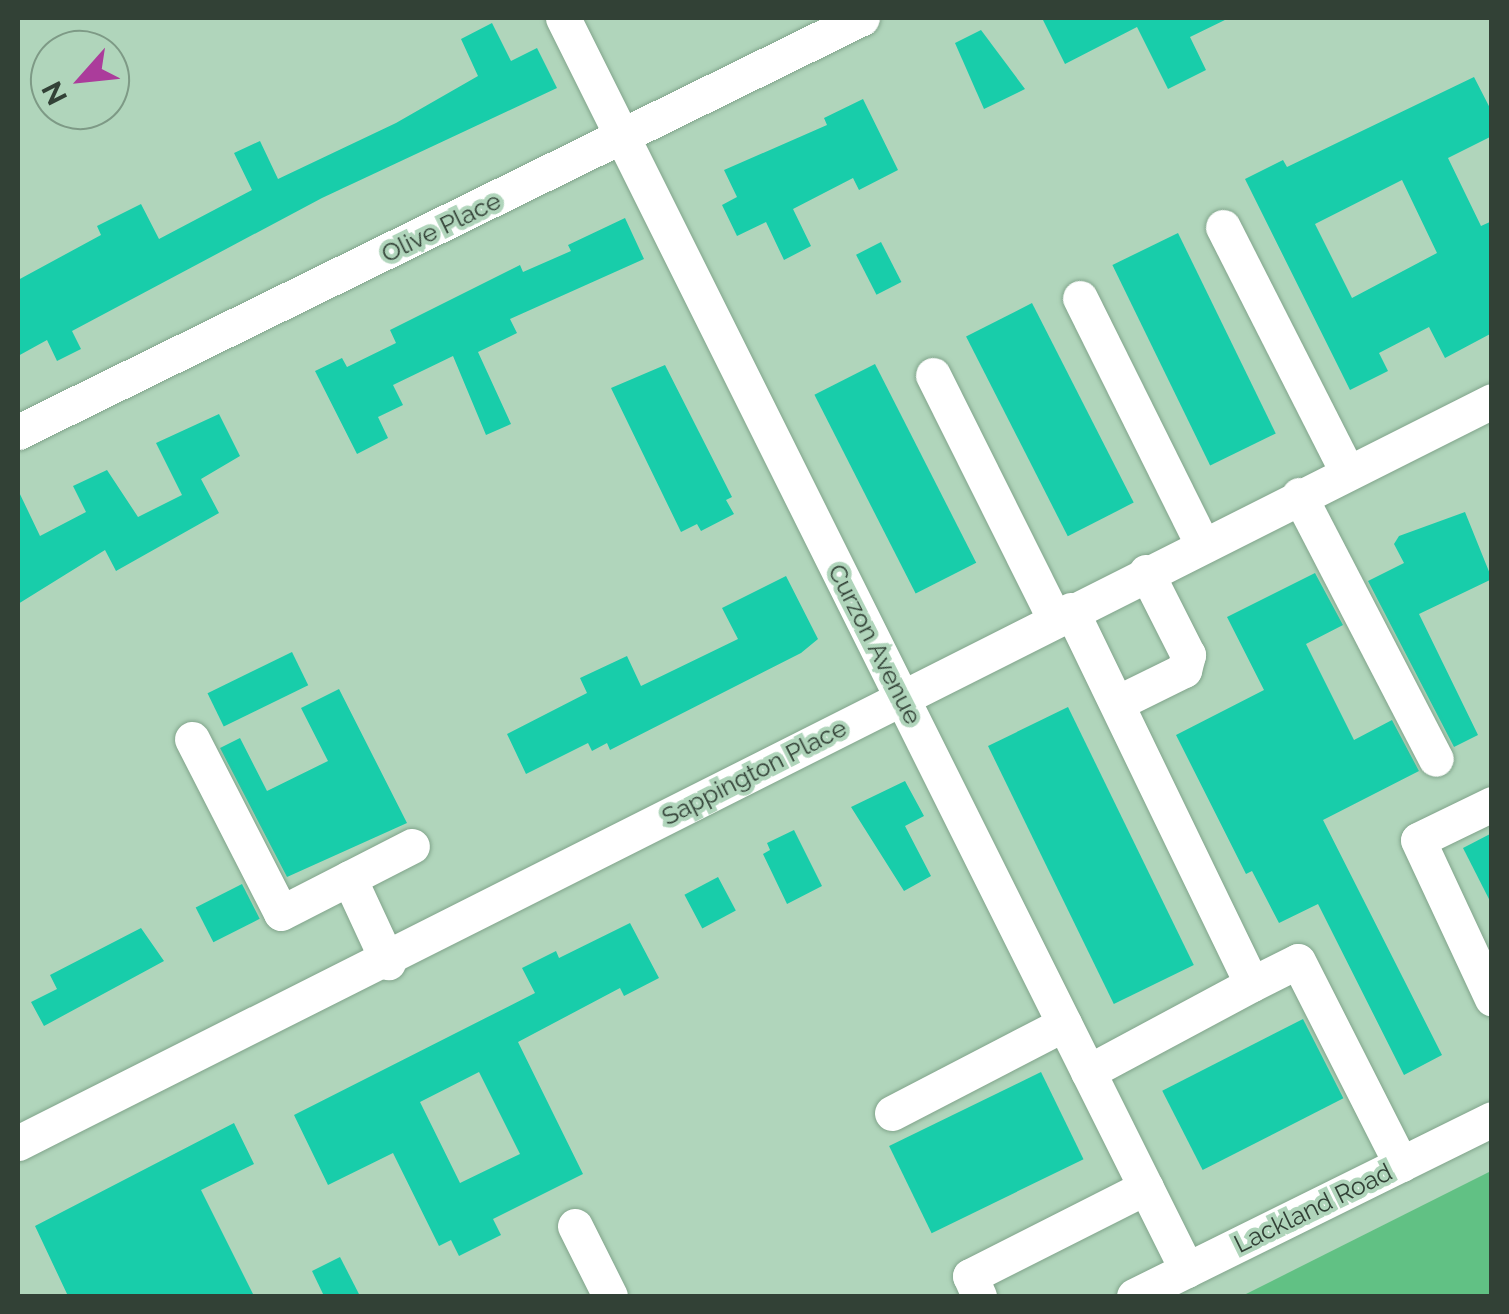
<!DOCTYPE html>
<html>
<head>
<meta charset="utf-8">
<style>
  body { margin:0 }
  #map { position:relative; width:1509px; height:1314px; overflow:hidden; background:#b0d5bb; font-family:Raleway,sans-serif }
  div>[style] { position:absolute }
  [style*='--x'] { left:calc(var(--x)*1px); top:calc(var(--y)*1px); width:calc(var(--w)*1px); rotate:calc(var(--a)*1deg) }
  .green>* { inset:0; background:#61c184 }
  .building>* { inset:0; background:#18cdaa; transform-origin:0 0 }
  .roads { filter:drop-shadow(0 0 2px #81a48b) drop-shadow(0 0 2px #81a48b) }
  .minor>* { height:35px; margin:-17.5px; padding:0 17.5px; transform-origin:17.5px; border-radius:17.5px; background:#fff }
  span { translate:-50% -50%; white-space:nowrap; text-align:center; line-height:1.15; -webkit-text-stroke:8px #b0d5bb; paint-order:stroke }
  .street-label { font-size:25px; color:#324136 }
  .frame { position:absolute; inset:0; border:20px solid #324136; pointer-events:none }
  .north { position:absolute; left:30px; top:30px; width:100px; height:100px; box-sizing:border-box; background:#b0d5bb; border:2px solid #7e9a86; border-radius:50%; rotate:243deg; font-size:28px; font-weight:700; line-height:40px; text-align:center; color:#324136 }
  .north::after { content:''; display:block; margin:auto; width:35px; height:45px; background:#ab3c9b; clip-path:polygon(50% 0,100% 100%,50% 72%,0 100%) }
</style>
</head>
<body>
<div id="map">
  <div class="green">
    <i style="clip-path:polygon(1491px 1171px,1491px 1296px,1242px 1296px)"></i>
  </div>
  <div class="building">
    <i style="clip-path:polygon(1042px 18px,1229px 18px,1190px 37px,1206px 70px,1168px 89px,1137px 27px,1065px 64px)"></i>
    <i style="clip-path:polygon(492px 23px,511px 61px,537px 48px,557px 88px,322px 198px,72px 331px,81px 349px,57px 361px,47px 340px,18px 356px,18px 280px,101px 235px,97px 226px,141px 204px,159px 239px,252px 190px,234px 153px,260px 141px,278px 179px,396px 123px,478px 76px,461px 39px)"></i>
    <i style="clip-path:polygon(981px 30px,1025px 89px,984px 109px,955px 43px)"></i>
    <i style="clip-path:polygon(evenodd,1474px 77px,1492px 112px,1492px 136px,1448px 158px,1481px 226px,1492px 221px,1492px 333px,1445px 358px,1429px 327px,1379px 353px,1388px 371px,1350px 390px,1245px 179px,1283px 160px,1287px 167px,1474px 77px,1402px 180px,1437px 253px,1352px 298px,1315px 224px,1402px 180px)"></i>
    <i style="clip-path:polygon(863px 99px,898px 170px,859px 190px,853px 178px,793px 209px,811px 246px,784px 260px,766px 222px,737px 236px,722px 205px,737px 197px,724px 170px,827px 125px,824px 118px)"></i>
    <i style="clip-path:polygon(625px 218px,644px 259px,510px 319px,517px 333px,478px 352px,511px 424px,486px 435px,453px 356px,393px 385px,403px 405px,378px 417px,388px 438px,357px 454px,315px 371px,342px 358px,347px 367px,396px 343px,390px 330px,520px 265px,523px 272px,571px 251px,568px 245px)"></i>
    <i style="left:1178px;top:233px;width:223px;height:73px;rotate:64deg"></i>
    <i style="left:881px;top:242px;width:45px;height:28px;rotate:63deg"></i>
    <i style="left:1032px;top:303px;width:224px;height:74px;rotate:63deg"></i>
    <i style="left:875px;top:364px;width:223px;height:68px;rotate:63deg"></i>
    <i style="clip-path:polygon(665px 365px,732px 497px,726px 500px,734px 514px,701px 531px,697px 524px,681px 532px,611px 388px)"></i>
    <i style="clip-path:polygon(219px 414px,240px 456px,201px 479px,219px 513px,116px 571px,105px 550px,18px 604px,18px 490px,40px 536px,86px 512px,73px 486px,107px 470px,138px 517px,182px 495px,156px 443px)"></i>
    <i style="clip-path:polygon(1465px 512px,1492px 579px,1419px 614px,1478px 735px,1454px 747px,1368px 581px,1404px 563px,1394px 544px,1399px 536px)"></i>
    <i style="clip-path:polygon(1315px 573px,1343px 625px,1306px 644px,1354px 740px,1392px 720px,1419px 771px,1323px 820px,1442px 1055px,1404px 1075px,1318px 904px,1279px 923px,1252px 871px,1246px 874px,1176px 735px,1264px 690px,1227px 617px)"></i>
    <i style="clip-path:polygon(786px 576px,818px 639px,801px 653px,610px 750px,607px 743px,592px 751px,588px 743px,526px 774px,507px 734px,587px 693px,580px 678px,627px 656px,641px 686px,738px 639px,722px 608px)"></i>
    <i style="left:292px;top:652px;width:37px;height:94px;rotate:64deg"></i>
    <i style="clip-path:polygon(339px 689px,407px 823px,287px 877px,220px 748px,240px 738px,267px 791px,328px 761px,301px 708px)"></i>
    <i style="left:1068px;top:707px;width:287px;height:89px;rotate:64deg"></i>
    <i style="clip-path:polygon(905px 781px,924px 816px,905px 826px,931px 876px,904px 891px,851px 807px)"></i>
    <i style="clip-path:polygon(794px 830px,822px 886px,787px 904px,763px 854px,770px 850px,767px 843px)"></i>
    <i style="clip-path:polygon(1492px 833px,1492px 905px,1463px 848px)"></i>
    <i style="left:718px;top:877px;width:38px;height:38px;rotate:62deg"></i>
    <i style="left:242px;top:884px;width:39px;height:52px;rotate:63deg"></i>
    <i style="clip-path:polygon(evenodd,630px 923px,659px 978px,624px 996px,620px 988px,518px 1042px,583px 1174px,493px 1219px,501px 1235px,459px 1256px,451px 1240px,439px 1246px,393px 1153px,328px 1185px,294px 1115px,535px 993px,522px 968px,556px 951px,559px 958px,630px 923px,479px 1072px,520px 1154px,460px 1183px,420px 1102px,479px 1072px)"></i>
    <i style="clip-path:polygon(141px 928px,164px 961px,44px 1026px,31px 1002px,57px 989px,50px 975px)"></i>
    <i style="left:1303px;top:1019px;width:89px;height:158px;rotate:63deg"></i>
    <i style="left:1041px;top:1072px;width:97px;height:169px;rotate:64deg"></i>
    <i style="clip-path:polygon(234px 1123px,254px 1164px,201px 1190px,254px 1296px,68px 1296px,35px 1226px)"></i>
    <i style="clip-path:polygon(340px 1257px,360px 1296px,324px 1296px,312px 1271px)"></i>
  </div>
  <div class="roads">
    <div class="minor">
      <i style="--x:563;--y:18;--w:1399;--a:63.51"></i>
      <i style="--x:1223;--y:227;--w:274;--a:63.1"></i>
      <i style="--x:1080;--y:298;--w:275;--a:63.6"></i>
      <i style="--x:933;--y:375;--w:271;--a:63.5"></i>
      <i style="--x:18;--y:432;--w:940;--a:-26.13"></i>
      <i style="--x:1299;--y:495;--w:297;--a:62.6"></i>
      <i style="--x:1071;--y:610;--w:415;--a:64.2"></i>
      <i style="--x:1252;--y:984;--w:186;--a:151.8"></i>
      <i style="--x:1117;--y:703;--w:75;--a:-26.2"></i>
      <i style="--x:1184;--y:670;--w:16;--a:-75"></i>
      <i style="--x:1188;--y:655;--w:93;--a:-116.8"></i>
      <i style="--x:192;--y:739;--w:195;--a:62.9"></i>
      <i style="--x:281;--y:913;--w:147;--a:-27.1"></i>
      <i style="--x:1492;--y:804;--w:82;--a:154.1"></i>
      <i style="--x:1418;--y:840;--w:175;--a:65"></i>
      <i style="--x:349;--y:878;--w:93;--a:65.1"></i>
      <i style="--x:1252;--y:984;--w:51;--a:-26.6"></i>
      <i style="--x:1298;--y:961;--w:228;--a:63.1"></i>
      <i style="--x:892;--y:1113;--w:194;--a:-27.4"></i>
      <i style="--x:18;--y:1143;--w:1650;--a:-26.72"></i>
      <i style="--x:575;--y:1226;--w:78;--a:63.4"></i>
      <i style="--x:979;--y:1296;--w:22;--a:-114"></i>
      <i style="--x:970;--y:1276;--w:197;--a:-26.8"></i>
      <i style="--x:1134;--y:1296;--w:399;--a:-26.3"></i>
    </div>
  </div>
  <div class="street-label">
    <span style="left:441px;top:227px;rotate:-26deg">Olive Place</span>
    <span style="left:875px;top:644px;rotate:63deg">Curzon Avenue</span>
    <span style="left:754px;top:772px;rotate:-27deg">Sappington Place</span>
    <span style="left:1313px;top:1208px;rotate:-26deg">Lackland Road</span>
  </div>
  <div class="frame"></div>
  <div class="north">N</div>
</div>
</body>
</html>
